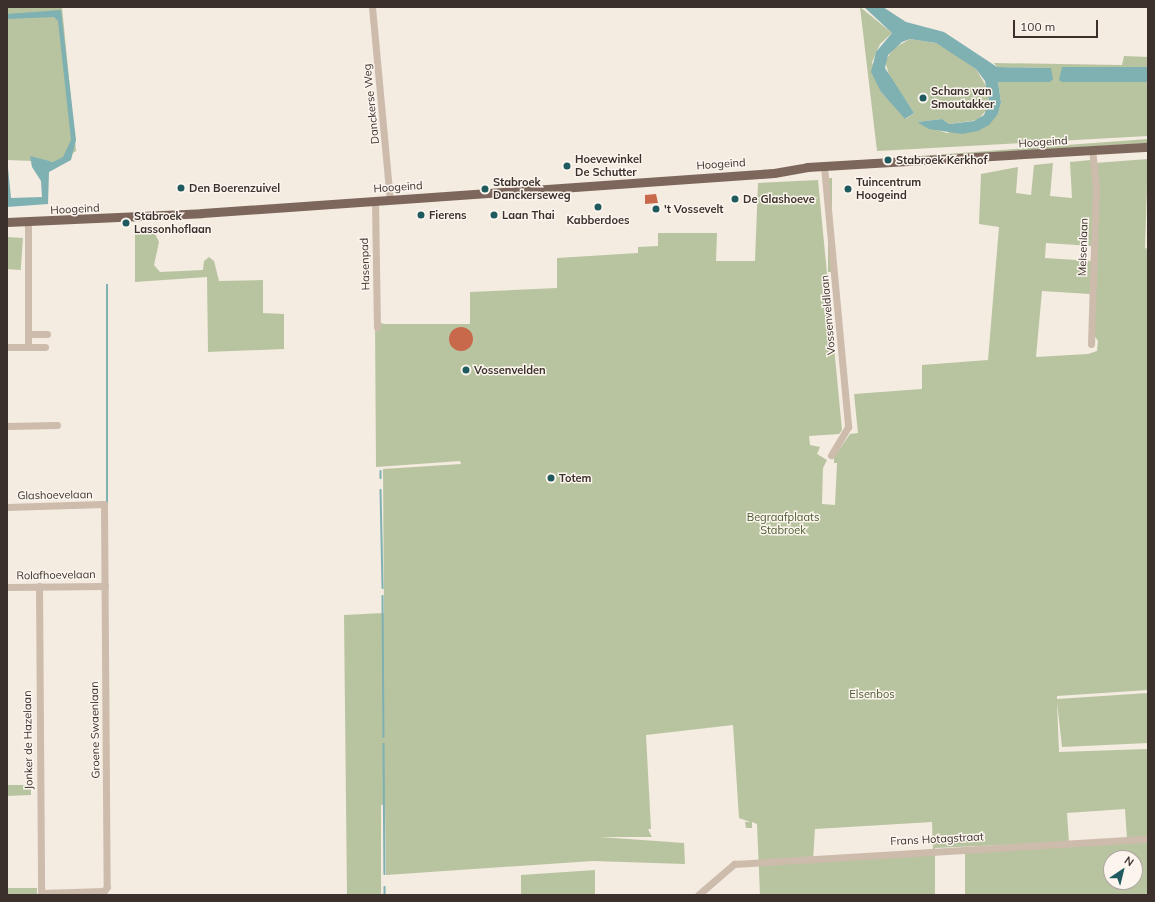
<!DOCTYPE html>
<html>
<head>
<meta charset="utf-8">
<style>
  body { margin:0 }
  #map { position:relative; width:1155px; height:902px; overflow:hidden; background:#f4ebe1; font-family:Mulish,sans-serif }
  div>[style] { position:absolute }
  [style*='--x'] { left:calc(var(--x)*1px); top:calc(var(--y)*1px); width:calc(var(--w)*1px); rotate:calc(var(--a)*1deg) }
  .green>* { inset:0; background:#b8c4a0; transform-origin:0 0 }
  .water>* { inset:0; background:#7fb0b2; transform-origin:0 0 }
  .stream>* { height:1.5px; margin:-0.75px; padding:0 0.75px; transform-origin:0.75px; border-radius:0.75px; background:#7fb0b2 }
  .building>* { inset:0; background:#c8694b }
  .round { border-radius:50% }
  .minor>* { height:7px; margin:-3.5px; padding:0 3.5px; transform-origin:3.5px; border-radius:3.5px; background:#cdbbac }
  .major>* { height:9px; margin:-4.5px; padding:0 4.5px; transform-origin:4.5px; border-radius:4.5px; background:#7d675c }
  .dots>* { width:11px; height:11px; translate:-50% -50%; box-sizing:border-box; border:2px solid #fbf5ee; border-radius:50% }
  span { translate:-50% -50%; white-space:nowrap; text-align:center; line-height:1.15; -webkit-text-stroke:3px #fbf5ee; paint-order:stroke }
  .poi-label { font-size:11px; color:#3b302b; font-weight:700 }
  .left { translate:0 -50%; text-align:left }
  .street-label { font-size:11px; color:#3b302b }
  .park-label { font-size:11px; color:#4a5a2e }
  .frame { position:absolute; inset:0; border:8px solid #3b302b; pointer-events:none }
  .north { position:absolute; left:1103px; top:850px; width:40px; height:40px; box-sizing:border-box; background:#fbf5ee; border:1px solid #aea6a0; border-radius:50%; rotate:35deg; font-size:11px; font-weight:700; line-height:16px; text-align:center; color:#3b302b }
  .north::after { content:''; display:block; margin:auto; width:14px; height:18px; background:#1f5a5e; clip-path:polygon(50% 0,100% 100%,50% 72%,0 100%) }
  .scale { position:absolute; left:1013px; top:20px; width:85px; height:18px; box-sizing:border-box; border:2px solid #3b302b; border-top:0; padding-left:5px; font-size:12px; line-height:14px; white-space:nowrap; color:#3b302b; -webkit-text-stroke:3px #fbf5ee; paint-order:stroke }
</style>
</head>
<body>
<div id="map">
  <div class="green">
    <i style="clip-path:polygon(62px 7px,76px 151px,59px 162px,7px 160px,7px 8px)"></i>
    <i style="clip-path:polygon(860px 7px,892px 33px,880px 44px,872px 62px,881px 92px,906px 119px,914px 113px,890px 78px,885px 61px,894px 48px,910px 39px,936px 43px,964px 60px,976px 69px,989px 91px,988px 108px,978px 120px,949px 124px,942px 119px,917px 122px,928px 127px,947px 133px,998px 114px,1001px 102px,998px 82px,1051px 68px,997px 67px,994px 63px,1122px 65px,1124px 56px,1148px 57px,1148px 136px,877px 151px)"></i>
    <i style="clip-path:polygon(1148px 139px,1148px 143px,839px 162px)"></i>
    <i style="clip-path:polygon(evenodd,1148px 159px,1145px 248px,1148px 249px,1148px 690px,1057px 696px,1057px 699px,1148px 693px,1148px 743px,1062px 747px,1057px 702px,1059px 752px,1148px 749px,1148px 836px,1127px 839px,1125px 809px,1067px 813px,1069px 842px,935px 848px,935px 895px,760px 895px,757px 824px,752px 822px,752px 828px,746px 828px,745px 822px,750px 822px,739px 818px,733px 725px,646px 735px,651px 829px,648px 829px,652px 837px,600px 837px,684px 843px,685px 864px,593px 861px,386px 875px,385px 805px,381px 805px,381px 895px,347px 895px,344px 615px,384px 613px,383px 469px,461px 464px,460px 461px,376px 467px,375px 321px,384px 324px,470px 324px,470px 292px,557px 288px,557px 258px,638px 253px,638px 247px,658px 246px,658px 233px,717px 233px,716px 261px,755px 261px,758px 183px,818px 180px,842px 430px,839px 434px,809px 436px,810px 445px,820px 447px,817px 454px,827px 460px,823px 468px,822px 504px,835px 505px,837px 463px,834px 463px,834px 457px,850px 434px,858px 433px,854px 394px,922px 389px,922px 365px,988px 360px,999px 227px,979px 224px,981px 174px,1018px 167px,1016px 193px,1031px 195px,1034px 165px,1053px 163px,1050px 196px,1072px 198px,1070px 162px,1091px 160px,1094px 183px,1092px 246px,1046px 243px,1045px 258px,1092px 261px,1090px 294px,1042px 291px,1036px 357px,1088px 354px,1097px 351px,1098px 341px,1094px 335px,1095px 163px,1148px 159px,932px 822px,933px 852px,813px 861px,815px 829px,932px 822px)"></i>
    <i style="left:828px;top:178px;width:4px;height:94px"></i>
    <i style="clip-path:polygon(153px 229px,159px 242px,154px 265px,160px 272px,203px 270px,204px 261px,209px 257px,214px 261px,219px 281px,263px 280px,263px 313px,284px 314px,284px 349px,208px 352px,207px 277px,135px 282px,135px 230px)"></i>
    <i style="left:7px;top:237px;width:16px;height:32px;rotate:4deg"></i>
    <i style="clip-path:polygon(7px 755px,8px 785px,31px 785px,31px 795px,7px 796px)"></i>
    <i style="clip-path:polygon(evenodd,1148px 841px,1148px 895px,965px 895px,965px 852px,1148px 841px,1111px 858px,1135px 858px,1135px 882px,1111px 882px,1111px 858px)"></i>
    <i style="clip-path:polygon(595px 870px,595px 895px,521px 895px,521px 875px)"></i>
    <i style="left:7px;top:888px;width:30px;height:7px"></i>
  </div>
  <div class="water">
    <i style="clip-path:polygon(864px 7px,883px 7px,906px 22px,944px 32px,997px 67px,1051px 68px,1053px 79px,1050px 82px,998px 82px,1001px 102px,998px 114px,989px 125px,978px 131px,962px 134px,929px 129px,917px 122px,942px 119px,949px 124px,974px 121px,984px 115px,989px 101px,985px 81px,976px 69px,936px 43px,910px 39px,902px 42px,888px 55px,885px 68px,914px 113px,905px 119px,881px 92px,871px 72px,876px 52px,892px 33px)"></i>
    <i style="clip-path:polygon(61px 10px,76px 140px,71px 160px,49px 172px,48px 204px,7px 207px,7px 158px,11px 198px,42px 197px,41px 181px,32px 167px,30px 156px,53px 162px,63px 157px,71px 140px,58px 21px,54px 17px,7px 19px,7px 14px)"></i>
    <i style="clip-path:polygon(1062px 67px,1148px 67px,1148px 82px,1062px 82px,1059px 80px)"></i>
    <i style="left:106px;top:284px;width:2px;height:256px"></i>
  </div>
  <div class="stream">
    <i style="--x:381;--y:471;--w:7;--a:90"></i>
    <i style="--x:381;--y:490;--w:98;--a:88.8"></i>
    <i style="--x:383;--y:596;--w:141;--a:89.6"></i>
    <i style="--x:384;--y:744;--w:130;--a:89.6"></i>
    <i style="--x:385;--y:887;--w:8;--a:90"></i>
  </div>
  <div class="building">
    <i style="clip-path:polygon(656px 194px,658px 203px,645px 204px,645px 195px)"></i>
    <i class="round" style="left:449px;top:327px;width:24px;height:24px"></i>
  </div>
  <div class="minor">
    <i style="--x:372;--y:7;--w:194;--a:84.7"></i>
    <i style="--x:824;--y:166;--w:262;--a:84.7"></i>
    <i style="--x:848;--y:427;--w:33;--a:121"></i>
    <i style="--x:375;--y:201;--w:126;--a:89.1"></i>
    <i style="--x:28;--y:223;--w:124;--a:90"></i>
    <i style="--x:28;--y:347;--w:17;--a:0"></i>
    <i style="--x:28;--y:334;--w:19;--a:0"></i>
    <i style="--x:1091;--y:344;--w:157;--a:-88.2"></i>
    <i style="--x:1096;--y:187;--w:36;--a:-96"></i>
    <i style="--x:7;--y:347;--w:21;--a:0"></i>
    <i style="--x:7;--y:426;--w:50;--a:-1.1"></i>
    <i style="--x:7;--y:507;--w:97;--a:-1.8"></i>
    <i style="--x:104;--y:504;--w:383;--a:89.6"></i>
    <i style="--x:107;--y:887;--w:5;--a:127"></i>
    <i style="--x:104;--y:891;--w:63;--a:178.2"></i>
    <i style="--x:39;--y:586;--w:309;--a:89.6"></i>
    <i style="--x:7;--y:587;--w:98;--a:-0.6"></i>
    <i style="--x:698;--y:895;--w:48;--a:-40.7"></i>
    <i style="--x:734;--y:864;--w:415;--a:-3.5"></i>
  </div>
  <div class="major">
    <i style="--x:7;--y:222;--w:195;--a:-2.6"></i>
    <i style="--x:202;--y:213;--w:573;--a:-4"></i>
    <i style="--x:774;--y:173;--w:34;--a:-10"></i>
    <i style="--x:807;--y:167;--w:342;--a:-3.4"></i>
  </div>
  <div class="dots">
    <i style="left:923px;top:98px;background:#1f5a5e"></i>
    <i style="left:888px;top:160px;background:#1f5a5e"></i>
    <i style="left:567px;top:166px;background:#1f5a5e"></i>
    <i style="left:181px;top:188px;background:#1f5a5e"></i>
    <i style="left:485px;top:189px;background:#1f5a5e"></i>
    <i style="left:848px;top:189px;background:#1f5a5e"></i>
    <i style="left:735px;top:199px;background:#1f5a5e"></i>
    <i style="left:598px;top:207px;background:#1f5a5e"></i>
    <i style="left:656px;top:209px;background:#1f5a5e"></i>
    <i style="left:421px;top:215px;background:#1f5a5e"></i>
    <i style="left:494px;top:215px;background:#1f5a5e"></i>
    <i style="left:126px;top:223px;background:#1f5a5e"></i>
    <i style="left:466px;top:370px;background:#1f5a5e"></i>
    <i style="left:551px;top:478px;background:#1f5a5e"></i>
  </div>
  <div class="poi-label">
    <span class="left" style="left:931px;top:98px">Schans van<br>Smoutakker</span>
    <span class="left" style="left:575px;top:166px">Hoevewinkel<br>De Schutter</span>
    <span class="left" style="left:896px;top:160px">Stabroek Kerkhof</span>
    <span class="left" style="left:493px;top:189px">Stabroek<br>Danckerseweg</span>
    <span class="left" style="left:856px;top:189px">Tuincentrum<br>Hoogeind</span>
    <span class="left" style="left:189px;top:188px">Den Boerenzuivel</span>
    <span class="left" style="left:743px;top:199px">De Glashoeve</span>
    <span class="left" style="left:664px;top:209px">'t Vossevelt</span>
    <span class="left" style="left:429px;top:215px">Fierens</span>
    <span class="left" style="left:502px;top:215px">Laan Thai</span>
    <span class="left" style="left:134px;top:223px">Stabroek<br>Lassonhoflaan</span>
    <span style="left:598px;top:220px">Kabberdoes</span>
    <span class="left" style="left:474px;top:370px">Vossenvelden</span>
    <span class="left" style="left:559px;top:478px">Totem</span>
  </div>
  <div class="street-label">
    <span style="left:371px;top:104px;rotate:-96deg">Danckerse Weg</span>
    <span style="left:1043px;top:142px;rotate:-4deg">Hoogeind</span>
    <span style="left:721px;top:164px;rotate:-4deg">Hoogeind</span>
    <span style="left:398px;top:187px;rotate:-4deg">Hoogeind</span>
    <span style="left:75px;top:209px;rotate:-3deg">Hoogeind</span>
    <span style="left:1083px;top:247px;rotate:-88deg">Melsenlaan</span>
    <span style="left:365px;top:264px;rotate:-92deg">Hasenpad</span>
    <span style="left:828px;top:315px;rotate:-95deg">Vossenveldlaan</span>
    <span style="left:55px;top:495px;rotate:-1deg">Glashoevelaan</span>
    <span style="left:56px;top:575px;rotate:-1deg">Rolafhoevelaan</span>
    <span style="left:95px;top:730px;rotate:-91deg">Groene Swaenlaan</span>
    <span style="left:28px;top:740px;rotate:-91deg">Jonker de Hazelaan</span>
    <span style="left:937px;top:839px;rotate:-3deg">Frans Hotagstraat</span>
  </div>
  <div class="park-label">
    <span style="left:783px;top:524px">Begraafplaats<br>Stabroek</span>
    <span style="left:872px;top:694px">Elsenbos</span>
  </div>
  <div class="frame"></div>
  <div class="north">N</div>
  <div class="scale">100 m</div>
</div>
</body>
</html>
